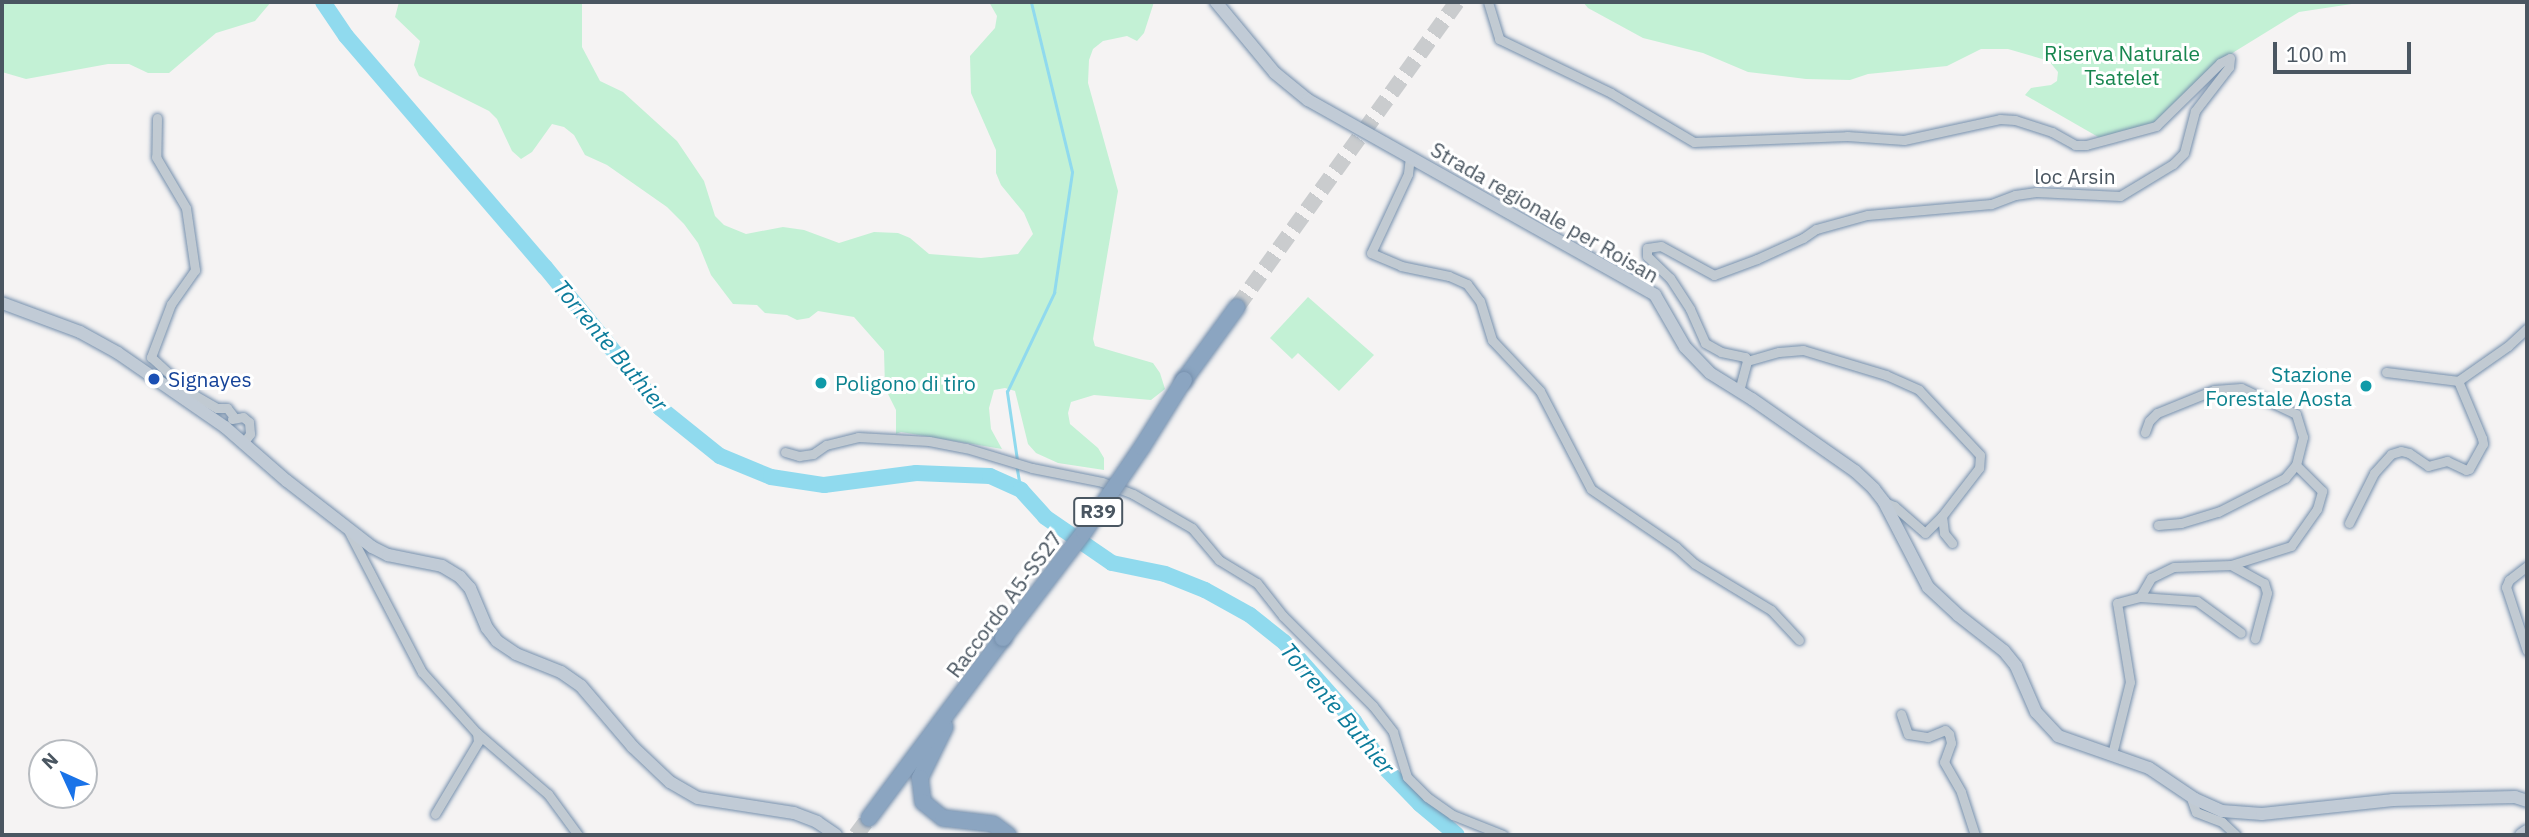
<!DOCTYPE html>
<html>
<head>
<meta charset="utf-8">
<style>
  body { margin:0 }
  #map { position:relative; width:2529px; height:837px; overflow:hidden; background:#f5f3f3; font-family:"IBM Plex Sans",sans-serif }
  div>[style] { position:absolute }
  [style*='--x'] { left:calc(var(--x)*1px); top:calc(var(--y)*1px); width:calc(var(--w)*1px); rotate:calc(var(--a)*1deg) }
  .green>* { inset:0; background:#c3f1d5 }
  .stream>* { height:2.5px; margin:-1.25px; padding:0 1.25px; transform-origin:1.25px; border-radius:1.25px; background:#90daee }
  .river>* { height:16px; margin:-8px; padding:0 8px; transform-origin:8px; border-radius:8px; background:#90daee }
  .motorway-tunnel>* { height:16px; margin-top:-8px; transform-origin:0; background:repeating-linear-gradient(90deg,#caccce 0 16px,transparent 0 24px) }
  .roads { filter:drop-shadow(0 0 2px #7690ad) drop-shadow(0 0 2px #7690ad) }
  .minor>* { height:9px; margin:-4.5px; padding:0 4.5px; transform-origin:4.5px; border-radius:4.5px; background:#c1cad2 }
  .secondary>* { height:12px; margin:-6px; padding:0 6px; transform-origin:6px; border-radius:6px; background:#c1cbd6 }
  .motorway>* { height:16px; margin:-8px; padding:0 8px; transform-origin:8px; border-radius:8px; background:#8ba5c1 }
  .bridges { filter:drop-shadow(0 0 2px #7690ad) drop-shadow(0 0 2px #7690ad) }
  .motorway-bridge>* { height:16px; margin:-8px; padding:0 8px; transform-origin:8px; border-radius:8px; background:#8ba5c1 }
  .dots>* { width:19px; height:19px; translate:-50% -50%; box-sizing:border-box; border:4px solid #fff; border-radius:50% }
  span { translate:-50% -50%; white-space:nowrap; text-align:center; line-height:1.15; -webkit-text-stroke:6px #fff; paint-order:stroke }
  .shield-label span { padding:2px 5px; background:#fff; border:2px solid; border-radius:5px; -webkit-text-stroke-width:0 }
  .shield-label { font-size:19px; color:#4a5661; font-weight:700 }
  .park-label { font-size:21px; color:#17864f }
  .street-label { font-size:21px; color:#4a5661 }
  .culture-label { font-size:21px; color:#0d838f }
  .right { translate:-100% -50%; text-align:right }
  .left { translate:0 -50%; text-align:left }
  .transit-label { font-size:21px; color:#164399 }
  .water-label { font-size:23px; color:#0c7c9b; font-style:italic }
  .frame { position:absolute; inset:0; border:4px solid #4a5661; pointer-events:none }
  .north { position:absolute; left:28px; top:739px; width:70px; height:70px; box-sizing:border-box; background:#fff; border:2px solid #b7bbc0; border-radius:50%; rotate:315deg; font-size:19px; font-weight:700; line-height:28px; text-align:center; color:#4a5661 }
  .north::after { content:''; display:block; margin:auto; width:24px; height:32px; background:#1a73e8; clip-path:polygon(50% 0,100% 100%,50% 72%,0 100%) }
  .scale { position:absolute; left:2273px; top:42px; width:138px; height:32px; box-sizing:border-box; border:4px solid #4a5661; border-top:0; padding-left:9px; font-size:21px; line-height:24px; white-space:nowrap; color:#4a5661; -webkit-text-stroke:5px #fff; paint-order:stroke }
</style>
</head>
<body>
<div id="map">
  <div class="green">
    <i style="clip-path:polygon(2px 2px,271px 2px,255px 21px,216px 33px,169px 73px,148px 73px,129px 64px,108px 64px,26px 79px,2px 72px)"></i>
    <i style="clip-path:polygon(399px 2px,582px 2px,582px 47px,600px 81px,623px 92px,677px 141px,704px 181px,715px 216px,724px 225px,746px 234px,783px 227px,804px 230px,839px 243px,874px 232px,898px 233px,910px 238px,929px 254px,981px 258px,1018px 254px,1033px 234px,1024px 213px,1001px 185px,996px 173px,996px 150px,971px 93px,970px 56px,995px 28px,997px 16px,989px 2px,1154px 2px,1144px 33px,1137px 41px,1127px 36px,1103px 41px,1093px 49px,1089px 60px,1088px 83px,1118px 191px,1093px 339px,1095px 346px,1153px 363px,1160px 373px,1165px 389px,1151px 400px,1094px 395px,1071px 402px,1068px 413px,1070px 424px,1098px 448px,1104px 458px,1104px 470px,1058px 463px,1036px 453px,1028px 444px,1015px 391px,1005px 388px,994px 390px,989px 408px,991px 429px,1002px 449px,901px 432px,896px 434px,896px 410px,885px 388px,884px 351px,854px 317px,818px 311px,809px 318px,797px 320px,787px 315px,765px 313px,757px 305px,733px 304px,711px 275px,698px 243px,684px 224px,667px 207px,607px 165px,585px 155px,574px 135px,564px 127px,552px 124px,532px 152px,521px 159px,512px 151px,497px 119px,489px 111px,419px 76px,414px 65px,420px 41px,395px 17px)"></i>
    <i style="clip-path:polygon(1583px 2px,2365px 2px,2299px 12px,2234px 52px,2155px 123px,2100px 138px,2025px 95px,2031px 88px,2051px 85px,2057px 81px,2058px 72px,2049px 61px,2008px 49px,1981px 49px,1947px 66px,1868px 74px,1850px 80px,1806px 79px,1748px 72px,1703px 53px,1643px 38px,1588px 8px)"></i>
    <i style="clip-path:polygon(1308px 297px,1374px 355px,1339px 391px,1298px 353px,1292px 359px,1270px 338px)"></i>
  </div>
  <div class="stream">
    <i style="--x:1017;--y:460;--w:69;--a:-98.4"></i>
    <i style="--x:1007;--y:392;--w:110;--a:-64.6"></i>
    <i style="--x:1054;--y:293;--w:122;--a:-81.5"></i>
    <i style="--x:1072;--y:172;--w:175;--a:-103.6"></i>
    <i style="--x:1017;--y:467;--w:23;--a:80"></i>
  </div>
  <div class="river">
    <i style="--x:323;--y:2;--w:41;--a:55.9"></i>
    <i style="--x:346;--y:36;--w:305;--a:49.3"></i>
    <i style="--x:545;--y:267;--w:182;--a:50.8"></i>
    <i style="--x:660;--y:408;--w:77;--a:38.7"></i>
    <i style="--x:720;--y:456;--w:55;--a:22.4"></i>
    <i style="--x:771;--y:477;--w:54;--a:8.6"></i>
    <i style="--x:824;--y:485;--w:93;--a:-7.4"></i>
    <i style="--x:916;--y:473;--w:74;--a:2.3"></i>
    <i style="--x:990;--y:476;--w:34;--a:24"></i>
    <i style="--x:1021;--y:490;--w:36;--a:48"></i>
    <i style="--x:1045;--y:517;--w:81;--a:34.5"></i>
    <i style="--x:1112;--y:563;--w:54;--a:11.7"></i>
    <i style="--x:1165;--y:574;--w:43;--a:21.8"></i>
    <i style="--x:1205;--y:590;--w:51;--a:29.1"></i>
    <i style="--x:1250;--y:615;--w:43;--a:38.5"></i>
    <i style="--x:1284;--y:642;--w:106;--a:48.5"></i>
    <i style="--x:1354;--y:721;--w:54;--a:57.2"></i>
    <i style="--x:1383;--y:766;--w:53;--a:45.8"></i>
    <i style="--x:1420;--y:804;--w:48;--a:40"></i>
  </div>
  <div class="motorway-tunnel">
    <i style="--x:1237;--y:307;--w:376;--a:-54.2"></i>
    <i style="--x:856;--y:835;--w:21;--a:-53"></i>
  </div>
  <div class="roads">
    <div class="minor">
      <i style="--x:1488;--y:2;--w:39;--a:73"></i>
      <i style="--x:1499;--y:39;--w:124;--a:25.7"></i>
      <i style="--x:1611;--y:93;--w:96;--a:30.6"></i>
      <i style="--x:1694;--y:142;--w:153;--a:-2.2"></i>
      <i style="--x:1847;--y:136;--w:57;--a:4"></i>
      <i style="--x:1904;--y:140;--w:98;--a:-12.3"></i>
      <i style="--x:2000;--y:119;--w:15;--a:4"></i>
      <i style="--x:2015;--y:120;--w:39;--a:18"></i>
      <i style="--x:2052;--y:132;--w:26;--a:29"></i>
      <i style="--x:2075;--y:145;--w:11;--a:0"></i>
      <i style="--x:2086;--y:145;--w:73;--a:-15.2"></i>
      <i style="--x:2156;--y:126;--w:90;--a:-44.5"></i>
      <i style="--x:2220;--y:63;--w:11;--a:-27"></i>
      <i style="--x:2230;--y:58;--w:9;--a:96"></i>
      <i style="--x:2229;--y:67;--w:56;--a:127.7"></i>
      <i style="--x:2195;--y:111;--w:43;--a:104.7"></i>
      <i style="--x:2184;--y:153;--w:16;--a:135"></i>
      <i style="--x:2173;--y:164;--w:62;--a:148.9"></i>
      <i style="--x:2120;--y:196;--w:84;--a:-177.3"></i>
      <i style="--x:2036;--y:192;--w:21;--a:172"></i>
      <i style="--x:2015;--y:195;--w:26;--a:159"></i>
      <i style="--x:1991;--y:204;--w:124;--a:174.9"></i>
      <i style="--x:1867;--y:215;--w:53;--a:164.6"></i>
      <i style="--x:1816;--y:229;--w:16;--a:145"></i>
      <i style="--x:1803;--y:238;--w:51;--a:155.5"></i>
      <i style="--x:1757;--y:259;--w:46;--a:159.6"></i>
      <i style="--x:1714;--y:275;--w:60;--a:-151.3"></i>
      <i style="--x:1661;--y:246;--w:14;--a:172"></i>
      <i style="--x:1647;--y:248;--w:8;--a:90"></i>
      <i style="--x:1647;--y:256;--w:32;--a:44"></i>
      <i style="--x:1670;--y:278;--w:37;--a:57"></i>
      <i style="--x:1690;--y:309;--w:37;--a:66"></i>
      <i style="--x:1705;--y:343;--w:18;--a:29"></i>
      <i style="--x:1721;--y:352;--w:25;--a:12"></i>
      <i style="--x:1745;--y:357;--w:4;--a:63"></i>
      <i style="--x:1747;--y:361;--w:30;--a:105"></i>
      <i style="--x:157;--y:118;--w:39;--a:91"></i>
      <i style="--x:156;--y:157;--w:59;--a:59.5"></i>
      <i style="--x:186;--y:208;--w:63;--a:81.7"></i>
      <i style="--x:195;--y:270;--w:42;--a:125.2"></i>
      <i style="--x:171;--y:304;--w:57;--a:110.7"></i>
      <i style="--x:151;--y:357;--w:52;--a:42.6"></i>
      <i style="--x:189;--y:392;--w:32;--a:30"></i>
      <i style="--x:217;--y:408;--w:10;--a:0"></i>
      <i style="--x:227;--y:408;--w:11;--a:52"></i>
      <i style="--x:1410;--y:157;--w:17;--a:97"></i>
      <i style="--x:1408;--y:174;--w:87;--a:115.1"></i>
      <i style="--x:1371;--y:253;--w:33;--a:23"></i>
      <i style="--x:1401;--y:266;--w:49;--a:11.8"></i>
      <i style="--x:1449;--y:276;--w:20;--a:24"></i>
      <i style="--x:1467;--y:284;--w:21;--a:53"></i>
      <i style="--x:1480;--y:301;--w:41;--a:72.9"></i>
      <i style="--x:1492;--y:340;--w:70;--a:46.7"></i>
      <i style="--x:1540;--y:391;--w:110;--a:62.5"></i>
      <i style="--x:1591;--y:489;--w:103;--a:34.3"></i>
      <i style="--x:1676;--y:547;--w:25;--a:42"></i>
      <i style="--x:1695;--y:564;--w:89;--a:31.2"></i>
      <i style="--x:1771;--y:610;--w:41;--a:47"></i>
      <i style="--x:1747;--y:361;--w:33;--a:-16"></i>
      <i style="--x:1779;--y:352;--w:24;--a:-5"></i>
      <i style="--x:1803;--y:350;--w:87;--a:16.8"></i>
      <i style="--x:1886;--y:375;--w:36;--a:24"></i>
      <i style="--x:1919;--y:390;--w:89;--a:46.8"></i>
      <i style="--x:1980;--y:455;--w:13;--a:94"></i>
      <i style="--x:1979;--y:468;--w:61;--a:127.6"></i>
      <i style="--x:1942;--y:516;--w:17;--a:83"></i>
      <i style="--x:1944;--y:533;--w:13;--a:51"></i>
      <i style="--x:2386;--y:372;--w:73;--a:7.1"></i>
      <i style="--x:2458;--y:381;--w:61;--a:-35"></i>
      <i style="--x:2508;--y:346;--w:26;--a:-43"></i>
      <i style="--x:232;--y:419;--w:11;--a:-10"></i>
      <i style="--x:243;--y:417;--w:8;--a:40"></i>
      <i style="--x:249;--y:422;--w:12;--a:85"></i>
      <i style="--x:250;--y:434;--w:11;--a:128"></i>
      <i style="--x:785;--y:452;--w:15;--a:16"></i>
      <i style="--x:799;--y:456;--w:14;--a:-8"></i>
      <i style="--x:813;--y:454;--w:16;--a:-35"></i>
      <i style="--x:826;--y:445;--w:33;--a:-14"></i>
      <i style="--x:858;--y:437;--w:71;--a:3.2"></i>
      <i style="--x:929;--y:441;--w:38;--a:11"></i>
      <i style="--x:966;--y:448;--w:69;--a:16.9"></i>
      <i style="--x:1032;--y:468;--w:71;--a:11.3"></i>
      <i style="--x:1102;--y:482;--w:33;--a:21"></i>
      <i style="--x:1133;--y:494;--w:68;--a:30"></i>
      <i style="--x:1192;--y:528;--w:42;--a:49.8"></i>
      <i style="--x:1219;--y:560;--w:44;--a:31.2"></i>
      <i style="--x:1257;--y:583;--w:42;--a:51.8"></i>
      <i style="--x:1283;--y:616;--w:127;--a:45"></i>
      <i style="--x:1373;--y:706;--w:33;--a:52"></i>
      <i style="--x:1393;--y:732;--w:47;--a:72.7"></i>
      <i style="--x:1407;--y:777;--w:28;--a:45"></i>
      <i style="--x:1427;--y:797;--w:32;--a:35"></i>
      <i style="--x:1453;--y:815;--w:54;--a:21.8"></i>
      <i style="--x:1884;--y:502;--w:11;--a:22"></i>
      <i style="--x:1894;--y:506;--w:41;--a:41.1"></i>
      <i style="--x:1925;--y:533;--w:24;--a:-45"></i>
      <i style="--x:2349;--y:523;--w:56;--a:-63.4"></i>
      <i style="--x:2374;--y:473;--w:25;--a:-48"></i>
      <i style="--x:2391;--y:454;--w:10;--a:-17"></i>
      <i style="--x:2401;--y:451;--w:8;--a:14"></i>
      <i style="--x:2409;--y:453;--w:23;--a:34"></i>
      <i style="--x:2428;--y:466;--w:20;--a:-15"></i>
      <i style="--x:2447;--y:461;--w:21;--a:25"></i>
      <i style="--x:2466;--y:470;--w:3;--a:-18"></i>
      <i style="--x:2469;--y:469;--w:29;--a:-61"></i>
      <i style="--x:2483;--y:444;--w:6;--a:-99"></i>
      <i style="--x:2482;--y:438;--w:62;--a:-112.8"></i>
      <i style="--x:2158;--y:525;--w:23;--a:-5"></i>
      <i style="--x:2181;--y:523;--w:39;--a:-17"></i>
      <i style="--x:2218;--y:512;--w:75;--a:-26.9"></i>
      <i style="--x:2285;--y:478;--w:17;--a:-50"></i>
      <i style="--x:349;--y:532;--w:158;--a:62.5"></i>
      <i style="--x:422;--y:672;--w:82;--a:48"></i>
      <i style="--x:477;--y:733;--w:94;--a:40.7"></i>
      <i style="--x:548;--y:794;--w:51;--a:53.8"></i>
      <i style="--x:2231;--y:565;--w:38;--a:29"></i>
      <i style="--x:2264;--y:583;--w:10;--a:73"></i>
      <i style="--x:2267;--y:593;--w:47;--a:104.9"></i>
      <i style="--x:2527;--y:566;--w:23;--a:142"></i>
      <i style="--x:2509;--y:580;--w:8;--a:113"></i>
      <i style="--x:2506;--y:587;--w:67;--a:71.8"></i>
      <i style="--x:2140;--y:597;--w:22;--a:-60"></i>
      <i style="--x:2151;--y:578;--w:25;--a:-26"></i>
      <i style="--x:2174;--y:567;--w:57;--a:-2"></i>
      <i style="--x:2231;--y:565;--w:63;--a:-17.6"></i>
      <i style="--x:2291;--y:546;--w:45;--a:-54.9"></i>
      <i style="--x:2317;--y:509;--w:19;--a:-74"></i>
      <i style="--x:2322;--y:491;--w:37;--a:-135"></i>
      <i style="--x:2296;--y:465;--w:29;--a:-76"></i>
      <i style="--x:2303;--y:437;--w:24;--a:-107"></i>
      <i style="--x:2296;--y:414;--w:61;--a:-154.7"></i>
      <i style="--x:2241;--y:388;--w:27;--a:176"></i>
      <i style="--x:2214;--y:390;--w:61;--a:158"></i>
      <i style="--x:2157;--y:413;--w:11;--a:135"></i>
      <i style="--x:2149;--y:421;--w:12;--a:110"></i>
      <i style="--x:1901;--y:714;--w:21;--a:71"></i>
      <i style="--x:1908;--y:734;--w:20;--a:9"></i>
      <i style="--x:1928;--y:737;--w:18;--a:-22"></i>
      <i style="--x:1945;--y:730;--w:6;--a:45"></i>
      <i style="--x:1949;--y:734;--w:9;--a:77"></i>
      <i style="--x:1951;--y:743;--w:20;--a:110"></i>
      <i style="--x:1944;--y:762;--w:34;--a:60"></i>
      <i style="--x:1961;--y:792;--w:45;--a:72"></i>
      <i style="--x:2112;--y:754;--w:74;--a:-76"></i>
      <i style="--x:2130;--y:682;--w:80;--a:-99.3"></i>
      <i style="--x:2117;--y:603;--w:24;--a:-15"></i>
      <i style="--x:2140;--y:597;--w:57;--a:4"></i>
      <i style="--x:2197;--y:601;--w:54;--a:36"></i>
      <i style="--x:2190;--y:795;--w:18;--a:71"></i>
      <i style="--x:2196;--y:812;--w:28;--a:21"></i>
      <i style="--x:2222;--y:822;--w:19;--a:43"></i>
      <i style="--x:435;--y:814;--w:84;--a:-59.2"></i>
      <i style="--x:478;--y:742;--w:9;--a:-96"></i>
    </div>
    <div class="secondary">
      <i style="--x:1216;--y:2;--w:92;--a:50.3"></i>
      <i style="--x:1275;--y:73;--w:43;--a:39.3"></i>
      <i style="--x:1308;--y:100;--w:398;--a:29.3"></i>
      <i style="--x:1655;--y:295;--w:60;--a:60"></i>
      <i style="--x:1685;--y:347;--w:36;--a:46"></i>
      <i style="--x:1710;--y:373;--w:49;--a:31.8"></i>
      <i style="--x:1752;--y:399;--w:126;--a:35"></i>
      <i style="--x:1855;--y:471;--w:26;--a:43"></i>
      <i style="--x:1874;--y:489;--w:16;--a:52"></i>
      <i style="--x:1884;--y:502;--w:96;--a:62.6"></i>
      <i style="--x:1928;--y:587;--w:41;--a:43"></i>
      <i style="--x:1958;--y:615;--w:58;--a:38"></i>
      <i style="--x:2004;--y:651;--w:19;--a:51"></i>
      <i style="--x:2016;--y:666;--w:50;--a:66.5"></i>
      <i style="--x:2036;--y:712;--w:33;--a:47"></i>
      <i style="--x:2058;--y:736;--w:96;--a:19.4"></i>
      <i style="--x:2149;--y:768;--w:55;--a:34"></i>
      <i style="--x:2195;--y:799;--w:30;--a:24"></i>
      <i style="--x:2222;--y:811;--w:40;--a:4.3"></i>
      <i style="--x:2262;--y:814;--w:132;--a:-6.1"></i>
      <i style="--x:2393;--y:800;--w:122;--a:-1.4"></i>
      <i style="--x:2515;--y:797;--w:13;--a:18"></i>
      <i style="--x:2;--y:303;--w:83;--a:20.4"></i>
      <i style="--x:80;--y:332;--w:43;--a:28.9"></i>
      <i style="--x:118;--y:353;--w:130;--a:34.7"></i>
      <i style="--x:225;--y:427;--w:82;--a:41.1"></i>
      <i style="--x:287;--y:481;--w:108;--a:37.8"></i>
      <i style="--x:372;--y:547;--w:18;--a:27"></i>
      <i style="--x:388;--y:555;--w:55;--a:11.5"></i>
      <i style="--x:442;--y:566;--w:21;--a:31"></i>
      <i style="--x:460;--y:577;--w:15;--a:48"></i>
      <i style="--x:470;--y:588;--w:43;--a:67"></i>
      <i style="--x:487;--y:628;--w:16;--a:52"></i>
      <i style="--x:497;--y:641;--w:23;--a:34"></i>
      <i style="--x:516;--y:654;--w:48;--a:21.8"></i>
      <i style="--x:561;--y:672;--w:24;--a:35"></i>
      <i style="--x:581;--y:686;--w:80;--a:49.6"></i>
      <i style="--x:633;--y:747;--w:51;--a:43.4"></i>
      <i style="--x:670;--y:782;--w:32;--a:30"></i>
      <i style="--x:698;--y:798;--w:97;--a:8.9"></i>
      <i style="--x:794;--y:813;--w:25;--a:21"></i>
      <i style="--x:817;--y:822;--w:23;--a:34"></i>
      <i style="--x:2521;--y:835;--w:7;--a:-34"></i>
    </div>
    <div class="motorway">
      <i style="--x:1184;--y:380;--w:90;--a:-54"></i>
      <i style="--x:945;--y:727;--w:57;--a:116.1"></i>
      <i style="--x:920;--y:778;--w:24;--a:83"></i>
      <i style="--x:923;--y:802;--w:26;--a:39"></i>
      <i style="--x:943;--y:818;--w:50;--a:6.8"></i>
      <i style="--x:993;--y:824;--w:19;--a:36"></i>
      <i style="--x:869;--y:818;--w:224;--a:-53.3"></i>
    </div>
  </div>
  <div class="bridges">
    <div class="motorway-bridge">
      <i style="--x:1003;--y:638;--w:133;--a:-52.6"></i>
      <i style="--x:1084;--y:532;--w:103;--a:-55.7"></i>
      <i style="--x:1142;--y:447;--w:79;--a:-57.9"></i>
    </div>
  </div>
  <div class="dots">
    <i style="left:154px;top:379px;background:#1a4fb4"></i>
    <i style="left:821px;top:383px;background:#0f9aa8"></i>
    <i style="left:2366px;top:386px;background:#0f9aa8"></i>
  </div>
  <div class="shield-label">
    <span style="left:1098px;top:512px">R39</span>
  </div>
  <div class="park-label">
    <span style="left:2122px;top:65px">Riserva Naturale<br>Tsatelet</span>
  </div>
  <div class="street-label">
    <span style="left:2075px;top:176px">loc Arsin</span>
    <span style="left:1545px;top:212px;rotate:30deg">Strada regionale per Roisan</span>
    <span style="left:1004px;top:604px;rotate:-53deg">Raccordo A5-SS27</span>
  </div>
  <div class="culture-label">
    <span class="right" style="left:2352px;top:386px">Stazione<br>Forestale Aosta</span>
    <span class="left" style="left:835px;top:383px">Poligono di tiro</span>
  </div>
  <div class="transit-label">
    <span class="left" style="left:168px;top:379px">Signayes</span>
  </div>
  <div class="water-label">
    <span style="left:611px;top:345px;rotate:50deg">Torrente Buthier</span>
    <span style="left:1338px;top:708px;rotate:50deg">Torrente Buthier</span>
  </div>
  <div class="frame"></div>
  <div class="north">N</div>
  <div class="scale">100 m</div>
</div>
</body>
</html>
